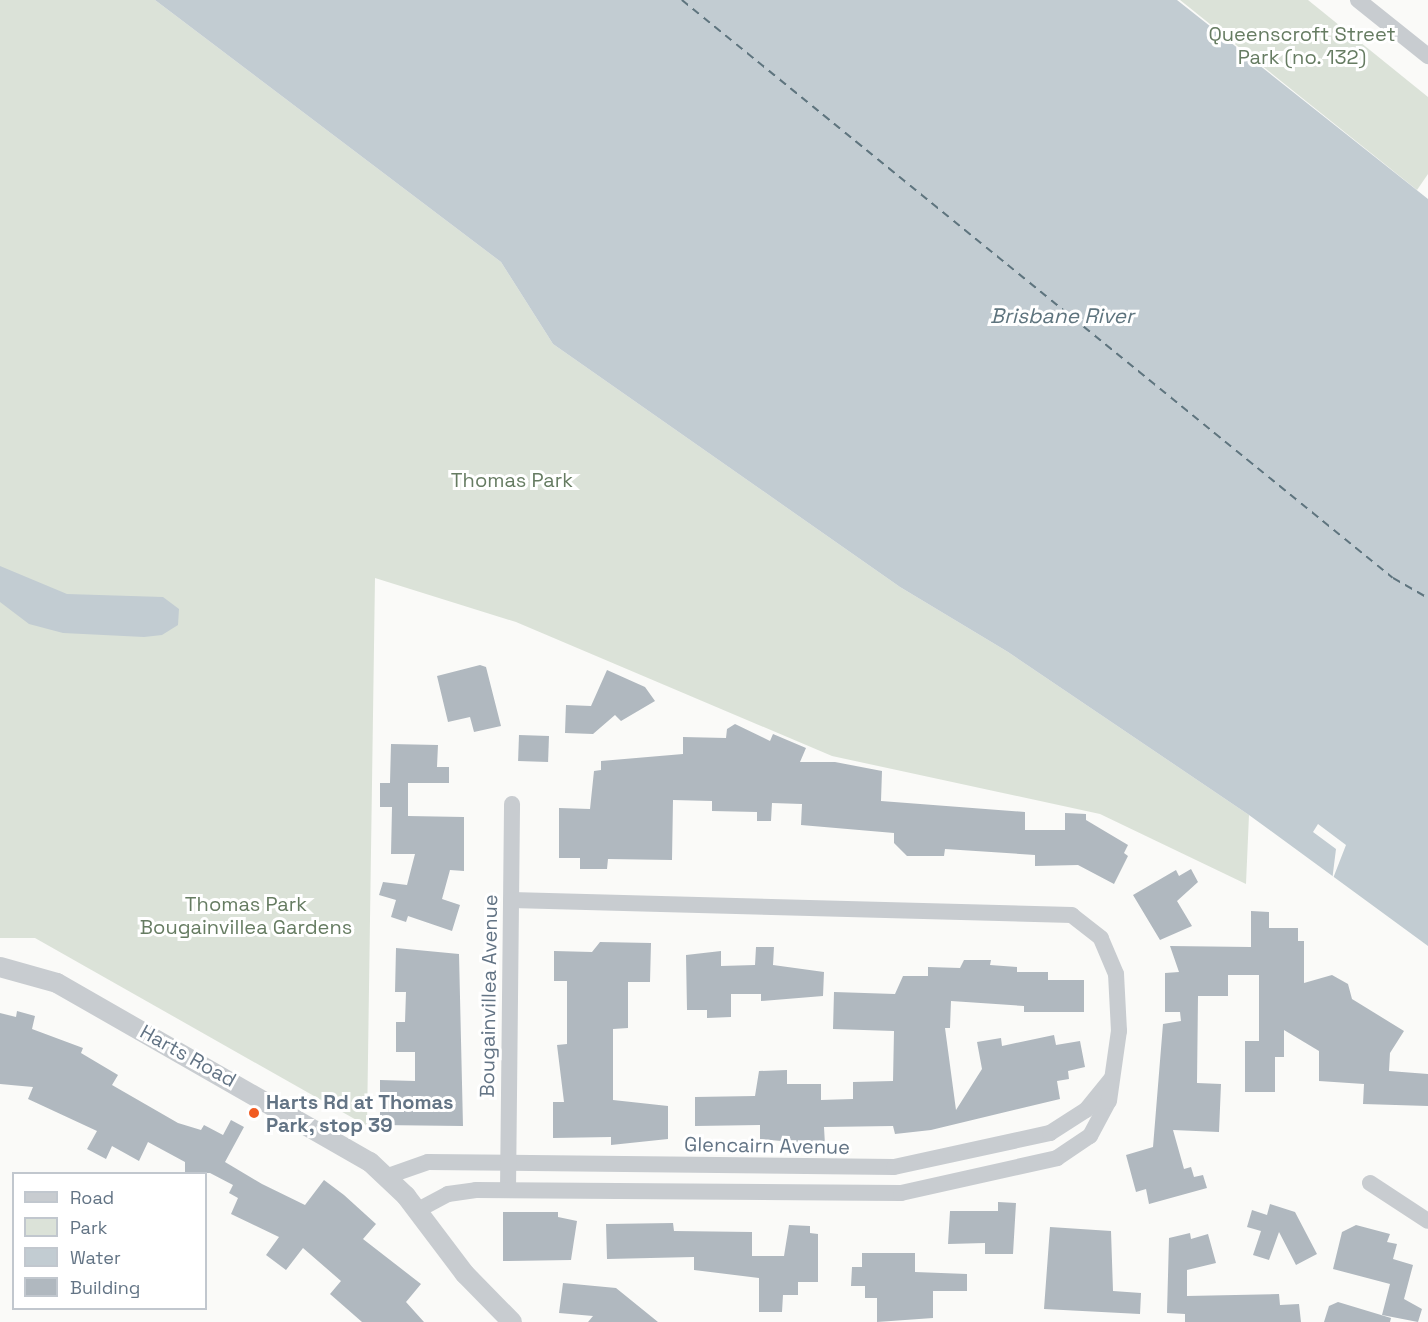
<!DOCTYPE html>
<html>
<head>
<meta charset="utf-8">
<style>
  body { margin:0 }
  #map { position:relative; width:1428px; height:1322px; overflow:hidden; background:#fafaf8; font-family:"Space Grotesk",sans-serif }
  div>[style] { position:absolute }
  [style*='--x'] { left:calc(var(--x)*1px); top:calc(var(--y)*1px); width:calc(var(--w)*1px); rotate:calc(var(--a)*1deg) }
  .green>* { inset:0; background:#dbe2d8 }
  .water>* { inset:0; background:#c2ccd2 }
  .pier>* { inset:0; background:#fafaf8 }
  .ferry>* { height:1.5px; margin-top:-0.75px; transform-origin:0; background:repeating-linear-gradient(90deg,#5e747e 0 8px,transparent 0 14px) }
  .building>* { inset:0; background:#b0b8bf; transform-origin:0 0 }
  .minor>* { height:16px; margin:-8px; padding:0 8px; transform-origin:8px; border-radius:8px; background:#c8ccd0 }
  .tertiary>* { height:20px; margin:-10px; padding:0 10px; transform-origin:10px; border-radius:10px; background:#c8ccd0 }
  .dots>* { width:16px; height:16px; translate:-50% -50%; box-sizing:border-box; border:3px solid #fff; border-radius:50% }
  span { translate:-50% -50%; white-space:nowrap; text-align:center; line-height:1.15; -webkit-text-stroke:6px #fff; paint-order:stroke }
  .park-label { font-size:20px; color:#667c62 }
  .street-label { font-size:20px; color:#637485 }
  .poi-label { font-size:20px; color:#637485; font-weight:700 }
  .left { translate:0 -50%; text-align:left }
  .water-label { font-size:21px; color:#5e747e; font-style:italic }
  .legend { position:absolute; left:12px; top:1172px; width:195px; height:138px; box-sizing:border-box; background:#fff; border:2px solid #c1c7ce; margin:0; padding:8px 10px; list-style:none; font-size:18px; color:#637485 }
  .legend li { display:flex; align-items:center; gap:12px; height:30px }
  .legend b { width:30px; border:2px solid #c1c7ce }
</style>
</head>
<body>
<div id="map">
  <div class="green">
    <i style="clip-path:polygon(0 0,155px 0,501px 262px,553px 344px,900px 587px,1008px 652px,1249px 815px,1246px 884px,1100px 814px,832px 756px,516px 622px,375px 578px,367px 1126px,35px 938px,0 938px)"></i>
    <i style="clip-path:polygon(1180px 0,1308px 0,1428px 97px,1428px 174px,1417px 190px)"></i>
  </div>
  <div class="water">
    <i style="clip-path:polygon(155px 0,1177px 0,1428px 199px,1428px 946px,1249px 815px,1008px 652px,900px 587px,553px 344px,501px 262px)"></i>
    <i style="clip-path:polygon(0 566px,67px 594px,163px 597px,179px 609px,178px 625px,162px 635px,144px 637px,63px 633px,29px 624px,0 602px)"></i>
  </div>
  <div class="pier">
    <i style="clip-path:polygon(1318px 824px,1346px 845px,1332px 881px,1336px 849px,1313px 832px)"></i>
  </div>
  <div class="ferry">
    <i style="--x:682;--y:0;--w:916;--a:39.11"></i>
    <i style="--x:1393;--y:578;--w:40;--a:29.7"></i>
  </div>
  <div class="building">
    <i style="clip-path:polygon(480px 665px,486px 667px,501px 726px,474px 732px,470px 717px,448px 722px,437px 676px)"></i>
    <i style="clip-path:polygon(607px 670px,645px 687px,655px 701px,621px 721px,615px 715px,593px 734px,565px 733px,566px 705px,591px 706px)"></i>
    <i style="clip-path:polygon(735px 724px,770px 741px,773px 734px,806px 748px,800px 762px,835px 762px,882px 771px,881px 801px,1025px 812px,1025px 830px,1065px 830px,1065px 813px,1086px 814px,1086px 820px,1128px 845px,1124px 853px,1128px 856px,1114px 884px,1078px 865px,1035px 866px,1035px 855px,945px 849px,944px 856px,907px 856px,894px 843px,894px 833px,801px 825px,802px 804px,772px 803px,771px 821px,757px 821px,757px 812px,712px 811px,712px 801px,673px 800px,672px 860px,608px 859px,607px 869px,580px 869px,580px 858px,559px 858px,559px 808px,590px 809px,594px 771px,601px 770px,601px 761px,683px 754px,683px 737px,726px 738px,727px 729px)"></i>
    <i style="left:519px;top:735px;width:30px;height:26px;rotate:2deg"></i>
    <i style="clip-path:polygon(391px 744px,438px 745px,437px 767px,449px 767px,449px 783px,408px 783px,408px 816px,464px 817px,464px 871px,450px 870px,442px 899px,460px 905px,452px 931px,408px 916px,406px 922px,391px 917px,396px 900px,379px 895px,383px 882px,407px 885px,415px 854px,391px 854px,392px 807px,380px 807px,380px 783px,390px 783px)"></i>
    <i style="clip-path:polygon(1191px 869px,1198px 882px,1177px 901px,1192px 926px,1160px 940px,1133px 895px,1176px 870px,1179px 876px)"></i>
    <i style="clip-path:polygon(1251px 911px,1269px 912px,1269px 928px,1298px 928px,1298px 941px,1304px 941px,1304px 983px,1332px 975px,1348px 984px,1352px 999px,1404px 1031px,1390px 1053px,1389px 1071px,1428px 1074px,1428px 1106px,1363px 1104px,1364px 1084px,1319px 1081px,1319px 1051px,1284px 1030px,1284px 1057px,1275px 1057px,1275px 1092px,1245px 1092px,1245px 1041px,1259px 1041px,1259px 975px,1228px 975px,1228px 996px,1198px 996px,1197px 1083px,1221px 1084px,1219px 1132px,1173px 1130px,1184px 1169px,1191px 1167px,1194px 1177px,1203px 1175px,1207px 1188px,1149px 1204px,1146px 1189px,1136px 1192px,1126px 1155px,1153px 1147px,1163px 1024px,1181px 1021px,1180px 1012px,1165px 1012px,1165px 973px,1179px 972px,1170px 946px,1251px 947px)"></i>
    <i style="clip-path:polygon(600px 942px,651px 943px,650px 982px,628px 982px,628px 1028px,613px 1029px,613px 1100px,668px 1106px,668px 1139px,611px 1145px,611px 1137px,553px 1138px,553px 1102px,564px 1102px,557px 1045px,567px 1044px,567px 981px,554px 981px,554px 951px,592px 952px)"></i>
    <i style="clip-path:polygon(756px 947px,774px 947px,773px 965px,824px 972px,823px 996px,761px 1001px,761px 994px,731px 994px,731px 1017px,707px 1018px,707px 1010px,687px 1010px,686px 955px,721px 951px,721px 966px,755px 965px)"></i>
    <i style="clip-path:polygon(396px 948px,459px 954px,463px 1126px,380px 1125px,380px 1080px,415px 1081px,415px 1052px,396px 1052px,396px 1022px,405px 1022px,406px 992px,395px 992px)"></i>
    <i style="clip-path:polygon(964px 960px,991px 960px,990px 965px,1017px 967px,1017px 972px,1048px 972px,1048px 980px,1084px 980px,1084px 1012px,1024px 1012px,1024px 1006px,951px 1001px,950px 1028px,945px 1028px,956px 1110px,982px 1069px,977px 1042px,1001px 1038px,1002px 1046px,1054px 1035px,1056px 1045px,1080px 1041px,1085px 1067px,1068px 1071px,1069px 1079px,1057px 1081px,1060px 1099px,931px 1130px,895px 1134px,893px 1126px,824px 1127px,825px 1145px,760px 1139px,760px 1125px,695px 1126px,695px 1097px,755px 1096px,759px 1071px,787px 1070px,787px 1084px,821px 1084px,821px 1100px,853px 1099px,853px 1082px,893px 1081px,894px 1031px,833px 1029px,834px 992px,895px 994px,903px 976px,928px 976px,928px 967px,960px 968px)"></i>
    <i style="clip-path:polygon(17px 1011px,35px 1016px,32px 1029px,83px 1048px,81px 1053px,118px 1075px,112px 1085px,178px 1123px,201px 1130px,204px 1125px,223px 1135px,231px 1120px,244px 1127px,225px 1162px,262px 1184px,305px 1205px,324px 1180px,344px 1195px,376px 1224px,363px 1239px,421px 1284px,406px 1302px,424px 1322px,362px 1322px,330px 1294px,341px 1281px,303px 1248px,286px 1270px,266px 1255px,279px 1237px,231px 1214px,238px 1198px,229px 1193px,233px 1185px,210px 1173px,185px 1173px,185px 1162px,148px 1142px,139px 1161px,112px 1146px,106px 1159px,87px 1149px,97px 1131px,28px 1099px,33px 1087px,0 1084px,0 1013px,16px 1017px)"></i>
    <i style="clip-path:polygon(998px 1202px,1016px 1203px,1013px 1254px,985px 1254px,985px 1243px,948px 1244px,950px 1211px,998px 1211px)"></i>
    <i style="clip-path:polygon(1270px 1204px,1295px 1212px,1317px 1254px,1296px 1265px,1279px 1232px,1269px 1260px,1253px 1255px,1261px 1231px,1247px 1227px,1252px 1210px,1267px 1215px)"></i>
    <i style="clip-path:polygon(503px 1212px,558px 1212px,558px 1217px,577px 1221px,571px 1260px,503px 1261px)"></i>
    <i style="clip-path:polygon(673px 1223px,674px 1231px,752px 1232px,752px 1256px,784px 1256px,789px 1225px,810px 1226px,810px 1233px,818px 1234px,818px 1282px,798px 1282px,798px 1295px,783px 1295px,782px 1312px,759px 1312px,759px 1278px,694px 1270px,694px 1257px,607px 1259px,606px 1224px)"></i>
    <i style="clip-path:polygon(1356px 1225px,1390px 1234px,1387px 1242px,1397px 1244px,1393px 1259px,1413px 1265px,1404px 1299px,1422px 1309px,1418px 1322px,1382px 1315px,1390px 1284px,1333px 1269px,1342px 1232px)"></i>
    <i style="clip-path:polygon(1050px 1227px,1111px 1231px,1113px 1291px,1141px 1293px,1140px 1314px,1044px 1309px)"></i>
    <i style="clip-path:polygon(1190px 1233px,1191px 1239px,1208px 1234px,1216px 1263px,1187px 1270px,1187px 1296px,1279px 1294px,1280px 1305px,1299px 1304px,1301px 1322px,1185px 1322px,1185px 1314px,1167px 1313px,1169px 1238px)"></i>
    <i style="clip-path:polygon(862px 1253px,915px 1253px,915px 1272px,967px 1274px,967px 1291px,933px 1291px,933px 1318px,877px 1322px,877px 1298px,865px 1298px,865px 1286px,851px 1286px,852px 1267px,862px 1267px)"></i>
    <i style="clip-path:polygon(563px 1283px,616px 1288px,658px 1322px,588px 1322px,593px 1316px,559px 1313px)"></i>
    <i style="clip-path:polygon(1338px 1302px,1391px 1318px,1390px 1322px,1324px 1322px,1329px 1306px)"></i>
  </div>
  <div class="minor">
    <i style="--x:1358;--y:0;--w:90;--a:38.7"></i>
    <i style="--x:388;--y:1176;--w:42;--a:-19.3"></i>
    <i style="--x:428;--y:1162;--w:466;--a:0.6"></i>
    <i style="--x:894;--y:1167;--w:160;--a:-12.3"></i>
    <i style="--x:1050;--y:1133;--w:43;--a:-32.6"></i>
    <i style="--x:1086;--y:1110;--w:40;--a:-51"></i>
    <i style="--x:1370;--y:1183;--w:69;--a:33.2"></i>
    <i style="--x:508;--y:1190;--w:386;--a:-89.4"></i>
    <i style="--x:418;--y:1210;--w:34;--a:-28"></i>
    <i style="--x:448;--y:1194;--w:28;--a:-8"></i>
    <i style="--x:476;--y:1190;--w:425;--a:0.4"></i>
    <i style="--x:901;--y:1193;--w:160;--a:-12.6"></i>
    <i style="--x:1057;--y:1158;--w:40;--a:-34"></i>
    <i style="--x:1090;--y:1136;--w:40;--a:-62"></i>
    <i style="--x:1109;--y:1101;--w:71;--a:-81.9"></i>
    <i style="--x:1119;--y:1031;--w:57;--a:-93"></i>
    <i style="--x:1116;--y:974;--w:39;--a:-113"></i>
    <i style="--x:1101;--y:938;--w:37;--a:-142"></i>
    <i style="--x:1072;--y:915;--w:561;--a:-178.47"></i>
  </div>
  <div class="tertiary">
    <i style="--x:0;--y:967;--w:59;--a:15.7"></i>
    <i style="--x:57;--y:983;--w:361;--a:29.8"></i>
    <i style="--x:370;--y:1162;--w:50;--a:43.4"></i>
    <i style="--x:406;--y:1196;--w:98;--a:52.9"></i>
    <i style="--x:465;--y:1274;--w:67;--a:45.6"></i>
  </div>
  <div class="dots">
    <i style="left:254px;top:1113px;background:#f15b21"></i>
  </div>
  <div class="park-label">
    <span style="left:1302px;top:46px">Queenscroft Street<br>Park (no. 132)</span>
    <span style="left:512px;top:480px">Thomas Park</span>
    <span style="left:246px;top:916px">Thomas Park<br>Bougainvillea Gardens</span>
  </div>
  <div class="street-label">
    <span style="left:489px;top:996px;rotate:-89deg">Bougainvillea Avenue</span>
    <span style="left:188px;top:1056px;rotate:29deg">Harts Road</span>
    <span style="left:767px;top:1146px;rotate:1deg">Glencairn Avenue</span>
  </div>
  <div class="poi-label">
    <span class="left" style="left:266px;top:1114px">Harts Rd at Thomas<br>Park, stop 39</span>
  </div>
  <div class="water-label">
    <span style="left:1062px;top:316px">Brisbane River</span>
  </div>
  <ul class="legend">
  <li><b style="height:8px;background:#c8ccd0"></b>Road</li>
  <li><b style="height:16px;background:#dbe2d8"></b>Park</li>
  <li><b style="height:16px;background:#c2ccd2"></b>Water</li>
  <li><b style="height:16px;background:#b0b8bf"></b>Building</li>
  </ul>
</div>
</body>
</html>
